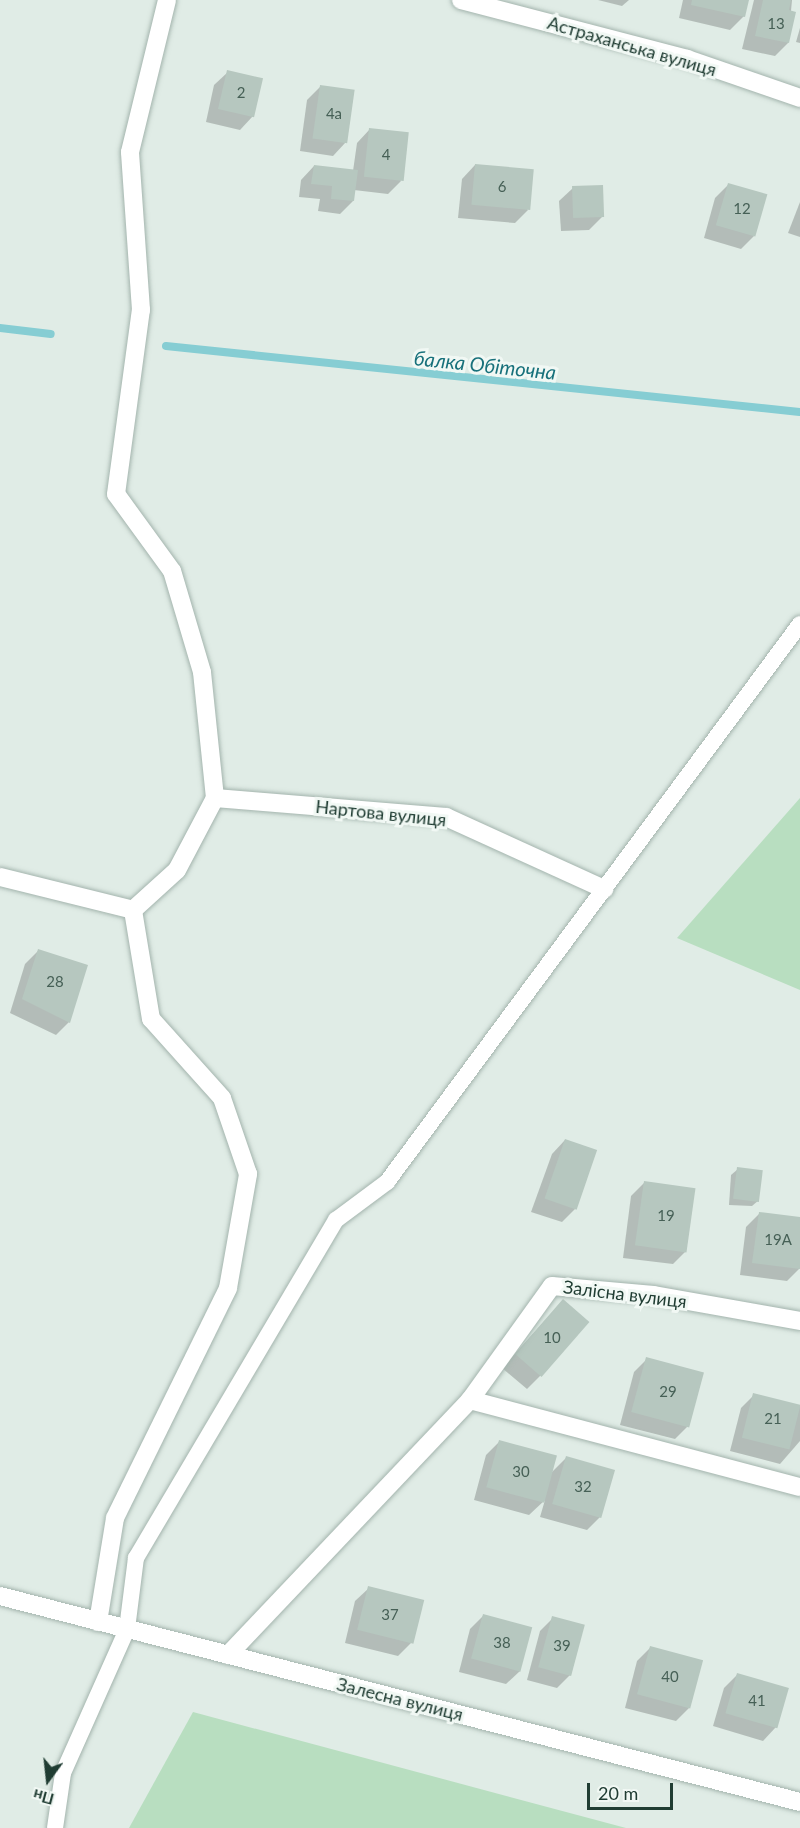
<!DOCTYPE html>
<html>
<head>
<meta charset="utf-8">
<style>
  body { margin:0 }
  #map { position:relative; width:800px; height:1828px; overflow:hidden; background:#e0ece6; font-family:Lato,sans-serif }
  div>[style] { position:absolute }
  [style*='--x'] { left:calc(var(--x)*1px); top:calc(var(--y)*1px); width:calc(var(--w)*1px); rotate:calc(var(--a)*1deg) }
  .green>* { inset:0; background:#b8dec0 }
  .shadow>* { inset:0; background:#0003 }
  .stream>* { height:8px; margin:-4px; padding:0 4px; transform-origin:4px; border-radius:4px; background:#86cdd3 }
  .building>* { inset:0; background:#b6c7bf; transform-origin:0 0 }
  .roads { filter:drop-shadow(0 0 2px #a3b4ad) drop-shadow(0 0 2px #a3b4ad) }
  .service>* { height:16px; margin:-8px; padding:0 8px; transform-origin:8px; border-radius:8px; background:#fff }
  .minor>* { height:18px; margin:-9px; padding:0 9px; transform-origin:9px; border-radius:9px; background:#fff }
  .secondary>* { height:18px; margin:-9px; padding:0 9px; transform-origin:9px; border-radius:9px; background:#fff }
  span { translate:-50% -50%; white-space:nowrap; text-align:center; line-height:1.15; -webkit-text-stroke:6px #f1f8f4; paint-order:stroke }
  .number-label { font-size:15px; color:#466056 }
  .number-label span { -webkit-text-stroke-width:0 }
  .street-label { font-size:18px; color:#203d33 }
  .water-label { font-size:20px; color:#18717b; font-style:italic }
  .north { position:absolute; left:18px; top:1750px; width:60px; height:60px; -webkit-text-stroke:4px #f1f8f4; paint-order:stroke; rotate:195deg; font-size:16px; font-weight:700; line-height:24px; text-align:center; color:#203d33 }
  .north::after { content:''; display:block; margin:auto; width:21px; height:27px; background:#203d33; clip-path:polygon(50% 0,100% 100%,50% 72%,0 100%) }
  .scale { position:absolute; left:587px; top:1783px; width:86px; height:27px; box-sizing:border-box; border:3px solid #203d33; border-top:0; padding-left:8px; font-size:18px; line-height:21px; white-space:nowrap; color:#203d33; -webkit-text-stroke:4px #f1f8f4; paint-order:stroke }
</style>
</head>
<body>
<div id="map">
  <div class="green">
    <i style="clip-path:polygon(800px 798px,800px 990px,677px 938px)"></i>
    <i style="clip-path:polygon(193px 1712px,626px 1828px,129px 1828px)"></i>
  </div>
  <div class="shadow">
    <i style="clip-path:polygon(598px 0,629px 0,622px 6px)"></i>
    <i style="clip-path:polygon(683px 0,747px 0,744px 16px,730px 30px,679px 18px)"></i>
    <i style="clip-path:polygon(754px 0,792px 0,788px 43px,775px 56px,742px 49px)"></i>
    <i style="clip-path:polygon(800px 28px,800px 43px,796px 42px)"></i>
    <i style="clip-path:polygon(228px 72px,253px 116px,240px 130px,206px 122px,214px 85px)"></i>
    <i style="clip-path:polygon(320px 87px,346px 142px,333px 156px,300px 151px,307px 100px)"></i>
    <i style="clip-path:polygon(370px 129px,401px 181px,388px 194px,354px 190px,353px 201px,340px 214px,318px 211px,320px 199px,299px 197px,301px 180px,314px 166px,353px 171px,357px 143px)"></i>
    <i style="clip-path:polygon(475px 165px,528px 210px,515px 223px,458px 218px,462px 179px)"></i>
    <i style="clip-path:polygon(728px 185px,754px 236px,741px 249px,704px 238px,715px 198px)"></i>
    <i style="clip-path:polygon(573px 188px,602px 217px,589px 230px,561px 231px,559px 201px)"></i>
    <i style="clip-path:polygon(800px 202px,800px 237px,788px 233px)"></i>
    <i style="clip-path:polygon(38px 951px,69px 1022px,56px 1035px,10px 1013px,25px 964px)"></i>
    <i style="clip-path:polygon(565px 1140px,575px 1209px,562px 1222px,531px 1212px,552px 1154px)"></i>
    <i style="clip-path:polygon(738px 1169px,759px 1200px,752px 1206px,729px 1205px,731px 1175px)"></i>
    <i style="clip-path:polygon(644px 1183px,686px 1251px,673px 1264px,623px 1258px,631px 1196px)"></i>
    <i style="clip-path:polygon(759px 1214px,800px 1219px,800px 1268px,787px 1281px,740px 1275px,746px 1227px)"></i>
    <i style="clip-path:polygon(563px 1301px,540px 1376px,527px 1389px,502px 1368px)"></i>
    <i style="clip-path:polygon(647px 1359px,688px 1426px,675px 1439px,620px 1425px,634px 1372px)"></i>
    <i style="clip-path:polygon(754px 1395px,800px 1406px,800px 1441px,780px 1464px,730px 1451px,741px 1408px)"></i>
    <i style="clip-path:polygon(499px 1442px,550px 1474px,566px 1458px,600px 1517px,587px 1530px,540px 1517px,545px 1500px,529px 1515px,474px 1500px,486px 1455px)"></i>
    <i style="clip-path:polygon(369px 1588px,411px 1643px,398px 1656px,345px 1643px,355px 1601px)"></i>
    <i style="clip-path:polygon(483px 1616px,520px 1671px,506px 1684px,459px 1672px,470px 1629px)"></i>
    <i style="clip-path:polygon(553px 1618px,570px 1675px,557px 1688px,527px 1680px,540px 1631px)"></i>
    <i style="clip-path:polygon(650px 1648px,689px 1708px,676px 1721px,625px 1708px,637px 1661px)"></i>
    <i style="clip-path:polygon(738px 1674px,776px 1727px,763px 1741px,713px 1726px,724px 1688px)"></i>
  </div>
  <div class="stream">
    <i style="--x:0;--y:328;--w:51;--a:6.7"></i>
    <i style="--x:166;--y:346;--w:637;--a:5.94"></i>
  </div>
  <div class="building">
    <i style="clip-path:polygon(692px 0,749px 0,745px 17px,691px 5px)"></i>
    <i style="clip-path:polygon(763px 0,791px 0,789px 10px,796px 12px,789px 43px,755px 36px)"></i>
    <i style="left:227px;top:70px;width:37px;height:40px;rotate:13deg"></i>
    <i style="left:320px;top:85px;width:35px;height:54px;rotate:8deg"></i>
    <i style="left:369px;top:128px;width:40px;height:49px;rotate:6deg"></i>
    <i style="left:475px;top:164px;width:59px;height:41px;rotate:5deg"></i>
    <i style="clip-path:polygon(314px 165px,358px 170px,354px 201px,331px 199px,332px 186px,311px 184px)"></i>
    <i style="left:728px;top:183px;width:41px;height:44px;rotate:16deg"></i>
    <i style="left:603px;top:185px;width:32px;height:31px;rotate:88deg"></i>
    <i style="clip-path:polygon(38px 949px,88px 965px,70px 1023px,22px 999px)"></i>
    <i style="left:565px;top:1139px;width:34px;height:63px;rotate:19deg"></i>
    <i style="left:737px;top:1167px;width:26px;height:32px;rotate:7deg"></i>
    <i style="left:644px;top:1181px;width:52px;height:65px;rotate:8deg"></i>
    <i style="clip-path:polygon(759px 1212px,800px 1217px,800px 1269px,752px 1263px)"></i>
    <i style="left:563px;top:1299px;width:35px;height:73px;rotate:41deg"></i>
    <i style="left:646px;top:1357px;width:60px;height:57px;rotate:15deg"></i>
    <i style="left:753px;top:1393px;width:49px;height:46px;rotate:14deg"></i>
    <i style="left:499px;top:1440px;width:60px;height:49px;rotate:15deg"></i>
    <i style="left:566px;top:1456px;width:51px;height:50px;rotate:16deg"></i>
    <i style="left:368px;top:1586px;width:58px;height:45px;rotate:14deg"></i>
    <i style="left:483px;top:1614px;width:51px;height:46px;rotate:15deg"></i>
    <i style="left:552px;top:1616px;width:34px;height:53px;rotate:15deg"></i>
    <i style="left:650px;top:1646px;width:55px;height:50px;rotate:15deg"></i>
    <i style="left:737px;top:1673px;width:54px;height:42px;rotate:16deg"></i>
  </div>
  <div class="roads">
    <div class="service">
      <i style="--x:55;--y:1828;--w:56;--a:-81.7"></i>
      <i style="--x:63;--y:1773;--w:158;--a:-66"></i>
      <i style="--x:127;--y:1629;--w:72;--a:-82.8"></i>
      <i style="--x:136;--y:1558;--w:393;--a:-59.4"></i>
      <i style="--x:336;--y:1220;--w:64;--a:-36.7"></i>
      <i style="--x:387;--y:1182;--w:694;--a:-53.49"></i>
    </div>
    <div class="minor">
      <i style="--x:461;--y:0;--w:234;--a:14.6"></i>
      <i style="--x:687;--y:59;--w:120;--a:19"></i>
      <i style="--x:215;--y:798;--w:232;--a:4.7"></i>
      <i style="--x:446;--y:817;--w:174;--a:24.5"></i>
      <i style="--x:0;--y:877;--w:137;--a:13.9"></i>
      <i style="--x:470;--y:1400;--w:341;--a:14.8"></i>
      <i style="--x:98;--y:1622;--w:105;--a:-80.7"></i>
      <i style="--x:115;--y:1518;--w:256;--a:-63.8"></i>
      <i style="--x:228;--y:1288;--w:116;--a:-80"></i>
      <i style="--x:248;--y:1174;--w:80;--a:-108.9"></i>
      <i style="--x:222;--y:1098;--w:106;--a:-131.9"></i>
      <i style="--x:151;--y:1019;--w:110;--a:-99.4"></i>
      <i style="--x:133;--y:910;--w:59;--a:-42.3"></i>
      <i style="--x:177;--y:870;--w:81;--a:-62.2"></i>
      <i style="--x:215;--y:798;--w:127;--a:-95.9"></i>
      <i style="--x:202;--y:672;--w:105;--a:-106.5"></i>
      <i style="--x:172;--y:571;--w:95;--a:-126"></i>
      <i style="--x:116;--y:494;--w:186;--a:-82.3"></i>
      <i style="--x:141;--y:310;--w:158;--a:-94"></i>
      <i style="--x:130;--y:152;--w:156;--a:-76.3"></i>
      <i style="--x:228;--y:1655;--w:352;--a:-46.5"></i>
      <i style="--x:470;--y:1400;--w:140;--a:-54.3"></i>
      <i style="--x:552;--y:1286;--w:102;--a:5"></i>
      <i style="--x:654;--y:1295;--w:148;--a:10.1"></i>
    </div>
    <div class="secondary">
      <i style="--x:0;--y:1596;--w:826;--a:14.44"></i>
    </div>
  </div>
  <div class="number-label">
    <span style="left:776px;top:24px">13</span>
    <span style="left:241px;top:93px">2</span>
    <span style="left:334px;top:114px">4а</span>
    <span style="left:386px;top:155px">4</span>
    <span style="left:502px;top:187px">6</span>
    <span style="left:742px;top:209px">12</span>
    <span style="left:55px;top:982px">28</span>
    <span style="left:666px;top:1216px">19</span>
    <span style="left:778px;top:1240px">19А</span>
    <span style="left:552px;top:1338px">10</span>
    <span style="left:668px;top:1392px">29</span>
    <span style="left:773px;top:1419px">21</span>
    <span style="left:521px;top:1472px">30</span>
    <span style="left:583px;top:1487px">32</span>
    <span style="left:390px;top:1615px">37</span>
    <span style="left:502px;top:1643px">38</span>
    <span style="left:562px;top:1646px">39</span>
    <span style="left:670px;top:1677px">40</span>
    <span style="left:757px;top:1701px">41</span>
  </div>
  <div class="street-label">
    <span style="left:632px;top:46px;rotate:16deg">Астраханська вулиця</span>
    <span style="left:381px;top:813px;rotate:6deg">Нартова вулиця</span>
    <span style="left:625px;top:1294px;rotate:7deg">Залісна вулиця</span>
    <span style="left:400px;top:1699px;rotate:14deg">Залесна вулиця</span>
  </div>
  <div class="water-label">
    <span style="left:485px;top:365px;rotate:6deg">балка Обіточна</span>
  </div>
  <div class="north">Пн</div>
  <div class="scale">20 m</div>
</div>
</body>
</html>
